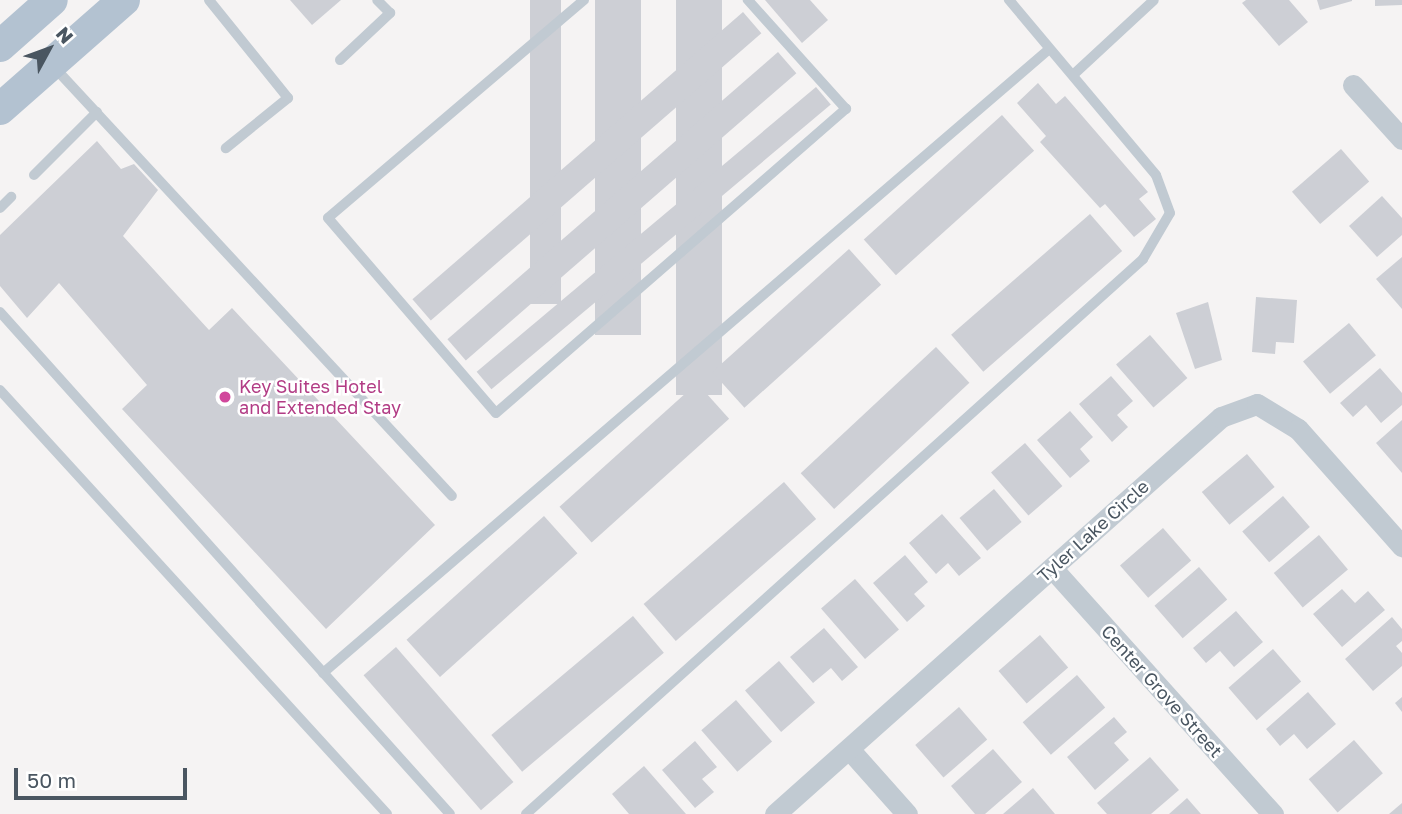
<!DOCTYPE html>
<html>
<head>
<meta charset="utf-8">
<style>
  body { margin:0 }
  #map { position:relative; width:1402px; height:814px; overflow:hidden; background:#f5f3f3; font-family:"Golos Text",sans-serif }
  div>[style] { position:absolute }
  [style*='--x'] { left:calc(var(--x)*1px); top:calc(var(--y)*1px); width:calc(var(--w)*1px); rotate:calc(var(--a)*1deg) }
  .building>* { inset:0; background:#cdcfd5; transform-origin:0 0 }
  .service>* { height:10px; margin:-5px; padding:0 5px; transform-origin:5px; border-radius:5px; background:#c1cad2 }
  .minor>* { height:21px; margin:-10.5px; padding:0 10.5px; transform-origin:10.5px; border-radius:10.5px; background:#c1cad2 }
  .primary>* { height:32px; margin:-16px; padding:0 16px; transform-origin:16px; border-radius:16px; background:#b3c2d1 }
  .dots>* { width:19px; height:19px; translate:-50% -50%; box-sizing:border-box; border:4px solid #fff; border-radius:50% }
  span { translate:-50% -50%; white-space:nowrap; text-align:center; line-height:1.15; -webkit-text-stroke:5px #fff; paint-order:stroke }
  .hotel-label { font-size:18px; color:#b23c85 }
  .left { translate:0 -50%; text-align:left }
  .street-label { font-size:18px; color:#4a5661 }
  .north { position:absolute; left:14px; top:14px; width:70px; height:70px; -webkit-text-stroke:5px #fff; paint-order:stroke; rotate:49deg; font-size:19px; font-weight:700; line-height:28px; text-align:center; color:#4a5661 }
  .north::after { content:''; display:block; margin:auto; width:24px; height:32px; background:#4a5661; clip-path:polygon(50% 0,100% 100%,50% 72%,0 100%) }
  .scale { position:absolute; left:14px; top:768px; width:173px; height:32px; box-sizing:border-box; border:4px solid #4a5661; border-top:0; padding-left:9px; font-size:21px; line-height:24px; white-space:nowrap; color:#4a5661; -webkit-text-stroke:5px #fff; paint-order:stroke }
</style>
</head>
<body>
<div id="map">
  <div class="building">
    <i style="clip-path:polygon(290px 0,341px 0,312px 25px)"></i>
    <i style="left:530px;top:0;width:31px;height:304px"></i>
    <i style="left:595px;top:0;width:46px;height:335px"></i>
    <i style="left:676px;top:0;width:46px;height:395px"></i>
    <i style="clip-path:polygon(765px 0,810px 0,828px 20px,802px 43px)"></i>
    <i style="clip-path:polygon(1246px 0,1289px 0,1308px 22px,1279px 46px,1242px 3px)"></i>
    <i style="clip-path:polygon(1317px 0,1352px 0,1352px 1px,1320px 10px)"></i>
    <i style="clip-path:polygon(1375px 0,1402px 0,1402px 5px,1375px 6px)"></i>
    <i style="left:743px;top:12px;width:28px;height:438px;rotate:49deg"></i>
    <i style="left:778px;top:52px;width:28px;height:438px;rotate:49deg"></i>
    <i style="clip-path:polygon(1038px 83px,1056px 104px,1065px 96px,1148px 192px,1139px 199px,1156px 219px,1134px 237px,1105px 204px,1100px 208px,1040px 142px,1046px 136px,1017px 103px)"></i>
    <i style="left:816px;top:87px;width:23px;height:443px;rotate:50deg"></i>
    <i style="left:1002px;top:115px;width:48px;height:186px;rotate:48deg"></i>
    <i style="clip-path:polygon(97px 141px,121px 169px,134px 164px,158px 190px,123px 236px,209px 330px,232px 308px,435px 525px,326px 629px,122px 409px,147px 385px,59px 283px,27px 318px,0 286px,0 235px)"></i>
    <i style="left:1341px;top:149px;width:43px;height:65px;rotate:49deg"></i>
    <i style="clip-path:polygon(1382px 196px,1402px 218px,1402px 235px,1377px 257px,1349px 226px)"></i>
    <i style="left:1090px;top:214px;width:49px;height:184px;rotate:49deg"></i>
    <i style="left:849px;top:249px;width:48px;height:184px;rotate:48deg"></i>
    <i style="clip-path:polygon(1402px 257px,1402px 309px,1376px 279px)"></i>
    <i style="clip-path:polygon(1256px 297px,1297px 300px,1294px 343px,1276px 342px,1275px 354px,1252px 352px)"></i>
    <i style="clip-path:polygon(1208px 302px,1222px 360px,1195px 369px,1176px 313px)"></i>
    <i style="left:1349px;top:323px;width:42px;height:60px;rotate:50deg"></i>
    <i style="left:1150px;top:335px;width:57px;height:45px;rotate:49deg"></i>
    <i style="left:936px;top:347px;width:49px;height:185px;rotate:47deg"></i>
    <i style="clip-path:polygon(1380px 368px,1402px 393px,1402px 405px,1381px 423px,1366px 405px,1353px 417px,1340px 403px)"></i>
    <i style="clip-path:polygon(1111px 376px,1133px 401px,1117px 415px,1128px 427px,1112px 442px,1079px 404px)"></i>
    <i style="left:697px;top:383px;width:48px;height:185px;rotate:48deg"></i>
    <i style="clip-path:polygon(1070px 411px,1093px 437px,1080px 449px,1090px 461px,1070px 478px,1037px 440px)"></i>
    <i style="clip-path:polygon(1402px 420px,1402px 473px,1376px 443px)"></i>
    <i style="left:1025px;top:443px;width:57px;height:45px;rotate:49deg"></i>
    <i style="left:1247px;top:454px;width:43px;height:59px;rotate:50deg"></i>
    <i style="left:784px;top:482px;width:49px;height:186px;rotate:49deg"></i>
    <i style="left:994px;top:489px;width:43px;height:45px;rotate:50deg"></i>
    <i style="left:1283px;top:496px;width:41px;height:54px;rotate:49deg"></i>
    <i style="clip-path:polygon(942px 514px,981px 558px,959px 576px,948px 563px,936px 574px,909px 543px)"></i>
    <i style="left:544px;top:516px;width:50px;height:185px;rotate:48deg"></i>
    <i style="left:1163px;top:528px;width:43px;height:57px;rotate:49deg"></i>
    <i style="left:1319px;top:535px;width:45px;height:59px;rotate:50deg"></i>
    <i style="clip-path:polygon(905px 555px,928px 582px,914px 594px,925px 606px,907px 622px,873px 583px)"></i>
    <i style="left:1199px;top:567px;width:43px;height:59px;rotate:49deg"></i>
    <i style="left:855px;top:579px;width:67px;height:45px;rotate:49deg"></i>
    <i style="clip-path:polygon(1342px 589px,1355px 603px,1368px 591px,1385px 610px,1342px 647px,1313px 614px)"></i>
    <i style="clip-path:polygon(1236px 611px,1263px 642px,1234px 667px,1220px 651px,1206px 663px,1193px 648px)"></i>
    <i style="left:633px;top:616px;width:48px;height:185px;rotate:50deg"></i>
    <i style="clip-path:polygon(1392px 617px,1402px 629px,1402px 641px,1396px 646px,1402px 653px,1402px 666px,1373px 691px,1345px 659px)"></i>
    <i style="clip-path:polygon(824px 628px,858px 667px,842px 681px,831px 668px,813px 683px,790px 657px)"></i>
    <i style="left:1040px;top:635px;width:43px;height:55px;rotate:49deg"></i>
    <i style="left:396px;top:647px;width:179px;height:43px;rotate:49deg"></i>
    <i style="left:1273px;top:649px;width:43px;height:59px;rotate:49deg"></i>
    <i style="left:779px;top:661px;width:55px;height:45px;rotate:49deg"></i>
    <i style="left:1077px;top:675px;width:43px;height:72px;rotate:49deg"></i>
    <i style="clip-path:polygon(1308px 692px,1336px 724px,1307px 749px,1294px 734px,1280px 746px,1266px 729px)"></i>
    <i style="clip-path:polygon(1402px 697px,1402px 712px,1395px 703px)"></i>
    <i style="left:736px;top:700px;width:55px;height:46px;rotate:49deg"></i>
    <i style="left:959px;top:707px;width:43px;height:58px;rotate:49deg"></i>
    <i style="clip-path:polygon(1114px 717px,1127px 732px,1114px 743px,1129px 760px,1095px 790px,1067px 757px)"></i>
    <i style="left:1354px;top:740px;width:44px;height:60px;rotate:49deg"></i>
    <i style="clip-path:polygon(695px 741px,717px 767px,702px 779px,714px 792px,695px 808px,662px 770px)"></i>
    <i style="clip-path:polygon(993px 749px,1022px 782px,985px 814px,975px 814px,951px 786px)"></i>
    <i style="clip-path:polygon(1150px 757px,1179px 790px,1151px 814px,1107px 814px,1097px 803px)"></i>
    <i style="clip-path:polygon(644px 766px,686px 814px,629px 814px,612px 794px)"></i>
    <i style="clip-path:polygon(1033px 788px,1055px 814px,1003px 814px)"></i>
    <i style="clip-path:polygon(1187px 798px,1201px 814px,1169px 814px)"></i>
    <i style="clip-path:polygon(1402px 803px,1402px 814px,1389px 814px)"></i>
  </div>
  <div class="service">
    <i style="--x:209;--y:0;--w:126;--a:51.1"></i>
    <i style="--x:288;--y:98;--w:80;--a:141.1"></i>
    <i style="--x:584;--y:0;--w:336;--a:139.6"></i>
    <i style="--x:328;--y:218;--w:257;--a:49.3"></i>
    <i style="--x:496;--y:413;--w:464;--a:-41"></i>
    <i style="--x:846;--y:109;--w:147;--a:-132"></i>
    <i style="--x:340;--y:60;--w:69;--a:-43.2"></i>
    <i style="--x:390;--y:13;--w:18;--a:-135"></i>
    <i style="--x:54;--y:67;--w:585;--a:47.15"></i>
    <i style="--x:1073;--y:75;--w:110;--a:-42.8"></i>
    <i style="--x:34;--y:175;--w:89;--a:-45"></i>
    <i style="--x:0;--y:208;--w:16;--a:-45"></i>
    <i style="--x:0;--y:312;--w:674;--a:48.13"></i>
    <i style="--x:0;--y:390;--w:574;--a:47.61"></i>
    <i style="--x:323;--y:673;--w:956;--a:-40.67"></i>
    <i style="--x:526;--y:814;--w:830;--a:-41.97"></i>
    <i style="--x:1143;--y:259;--w:53;--a:-59.6"></i>
    <i style="--x:1170;--y:213;--w:40;--a:-110.2"></i>
    <i style="--x:1156;--y:175;--w:229;--a:-130"></i>
  </div>
  <div class="minor">
    <i style="--x:1353;--y:85;--w:73;--a:47.8"></i>
    <i style="--x:1052;--y:568;--w:331;--a:48.1"></i>
    <i style="--x:849;--y:749;--w:87;--a:48.3"></i>
    <i style="--x:775;--y:814;--w:597;--a:-41.67"></i>
    <i style="--x:1221;--y:417;--w:38;--a:-20"></i>
    <i style="--x:1257;--y:404;--w:48;--a:31.4"></i>
    <i style="--x:1298;--y:429;--w:157;--a:48.4"></i>
  </div>
  <div class="primary">
    <i style="--x:0;--y:46;--w:69;--a:-41.5"></i>
    <i style="--x:0;--y:109;--w:165;--a:-41.3"></i>
  </div>
  <div class="dots">
    <i style="left:225px;top:397px;background:#d1479c"></i>
  </div>
  <div class="hotel-label">
    <span class="left" style="left:239px;top:397px">Key Suites Hotel<br>and Extended Stay</span>
  </div>
  <div class="street-label">
    <span style="left:1093px;top:531px;rotate:-42deg">Tyler Lake Circle</span>
    <span style="left:1162px;top:691px;rotate:48deg">Center Grove Street</span>
  </div>
  <div class="north">N</div>
  <div class="scale">50 m</div>
</div>
</body>
</html>
